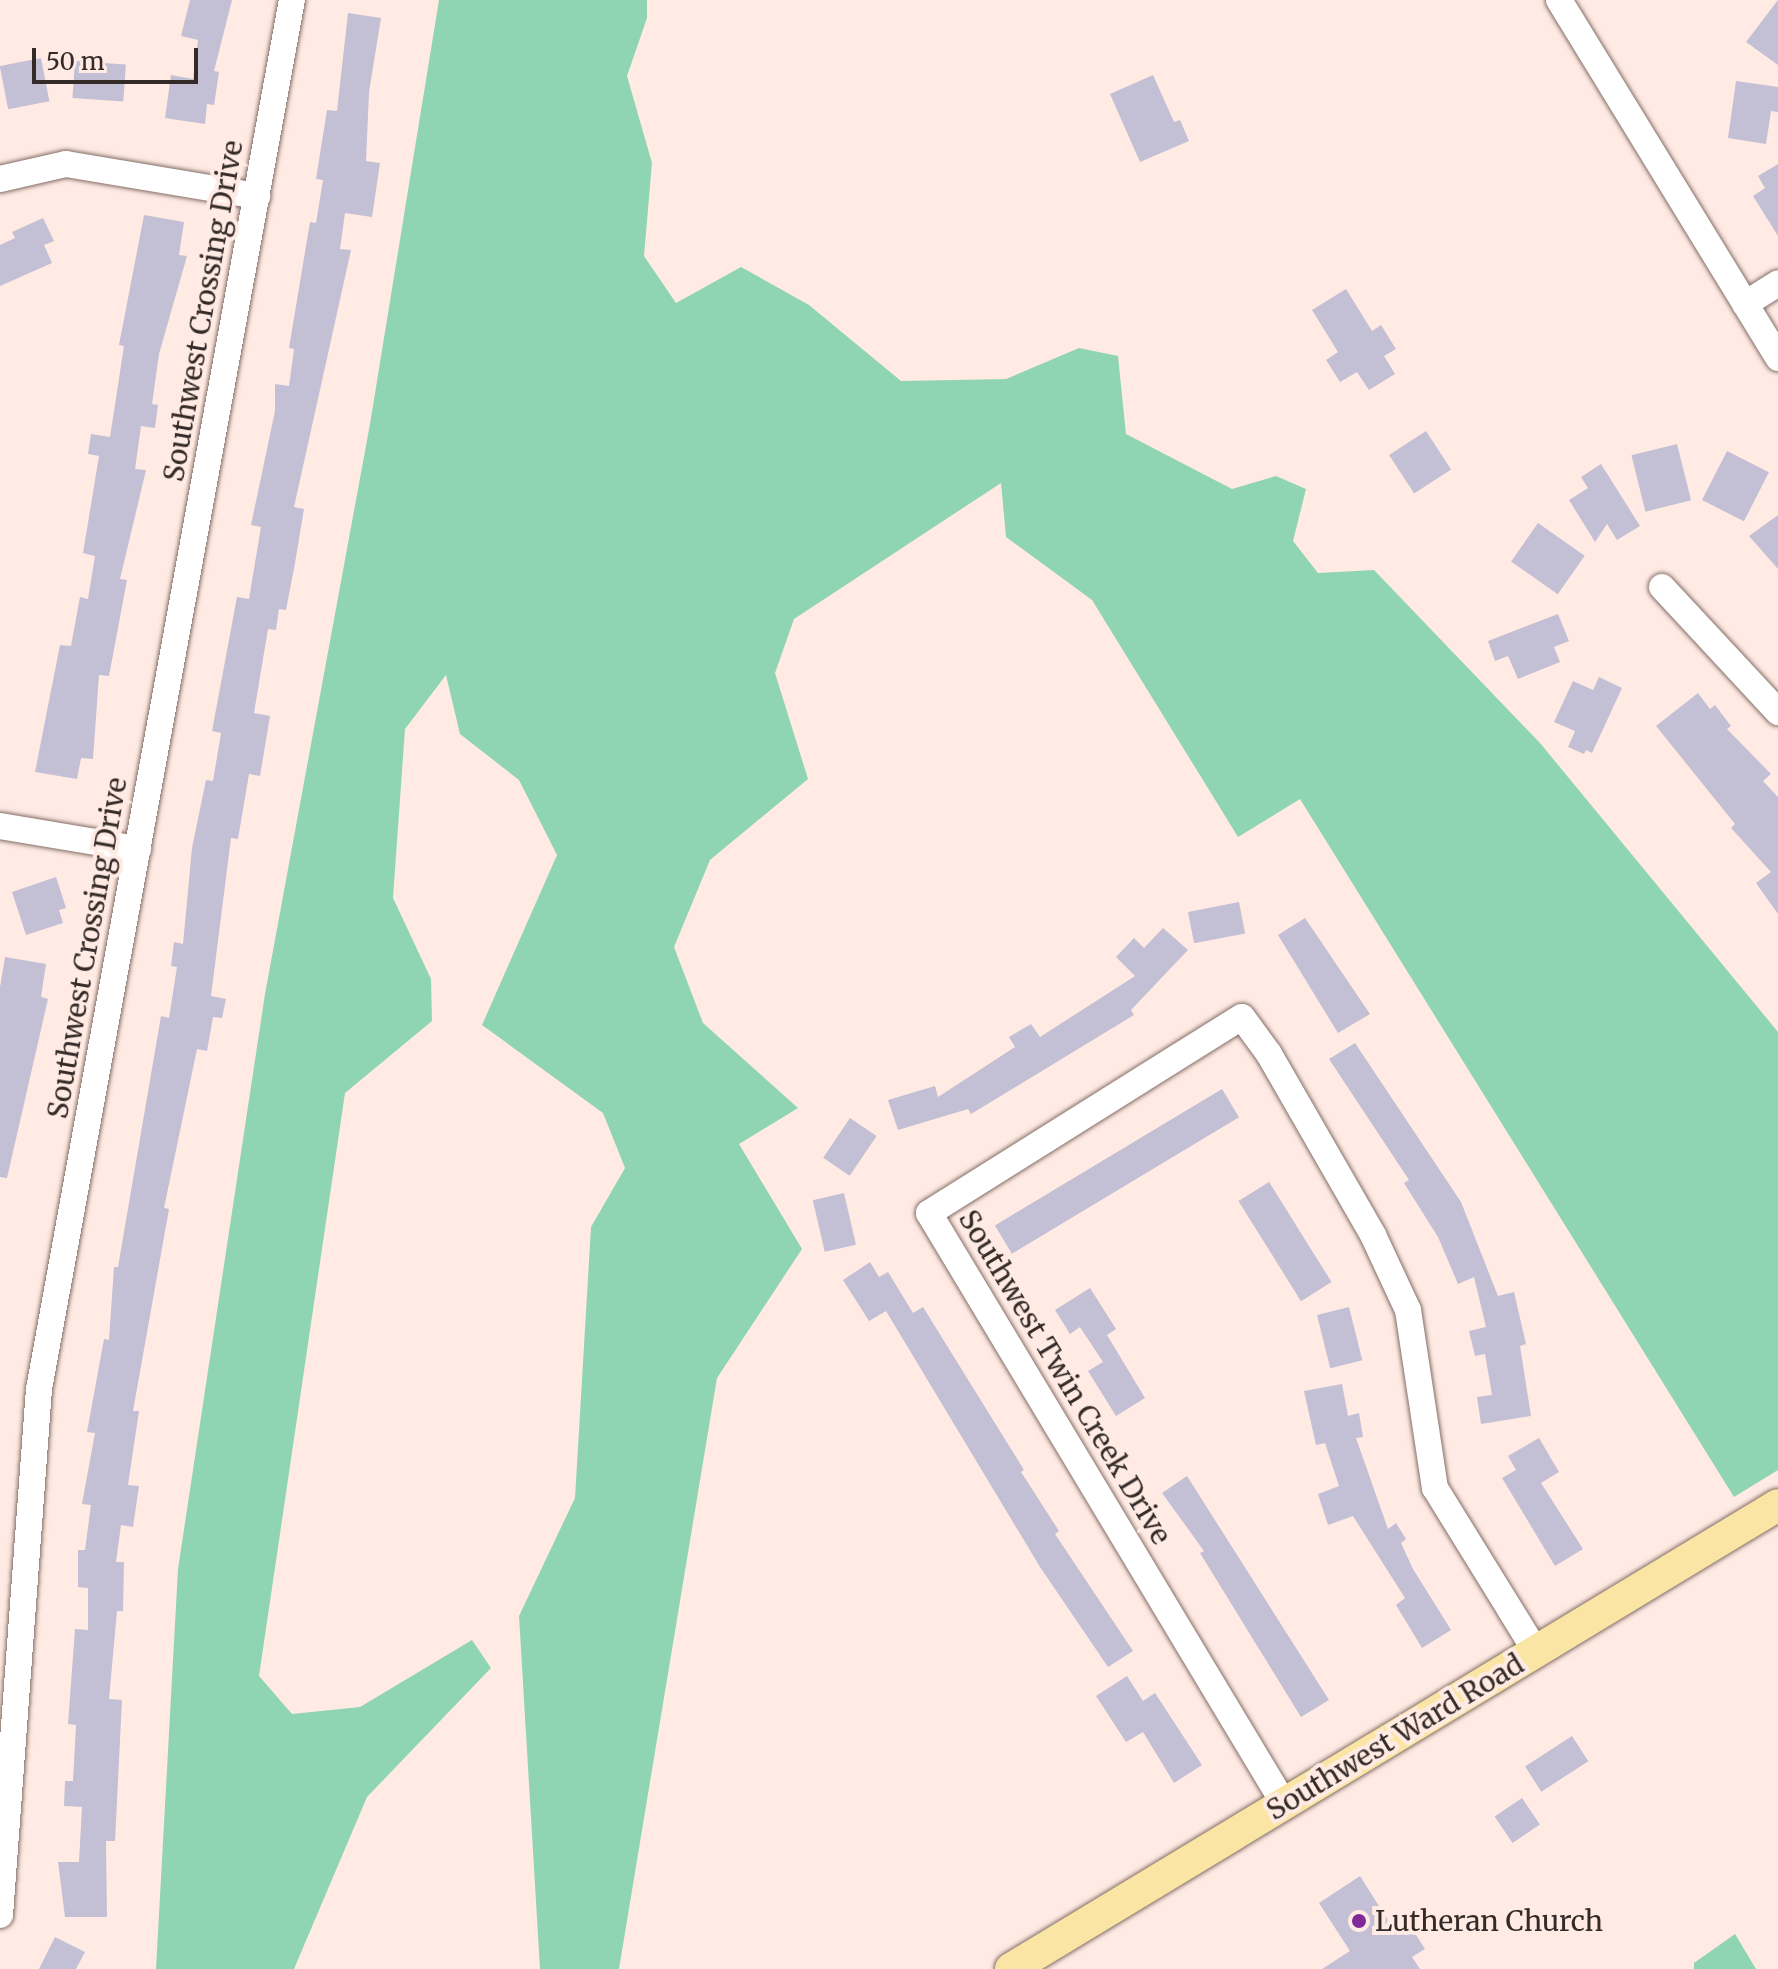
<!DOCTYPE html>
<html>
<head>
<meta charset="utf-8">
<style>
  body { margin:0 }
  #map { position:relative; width:1778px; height:1969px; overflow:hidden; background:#ffebe4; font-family:Merriweather,serif }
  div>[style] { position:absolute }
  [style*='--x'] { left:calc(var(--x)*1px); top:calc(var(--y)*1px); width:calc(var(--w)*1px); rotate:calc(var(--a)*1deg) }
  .green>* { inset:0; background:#90d5b3 }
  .building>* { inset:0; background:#c3bfd4; transform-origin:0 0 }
  .roads { filter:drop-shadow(0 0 2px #846e67) drop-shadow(0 0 2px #846e67) }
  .minor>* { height:26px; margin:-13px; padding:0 13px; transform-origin:13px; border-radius:13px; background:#fff }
  .major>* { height:32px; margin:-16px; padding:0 16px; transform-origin:16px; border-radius:16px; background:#fbe5a5 }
  .dots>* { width:22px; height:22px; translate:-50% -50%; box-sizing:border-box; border:4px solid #ffebe4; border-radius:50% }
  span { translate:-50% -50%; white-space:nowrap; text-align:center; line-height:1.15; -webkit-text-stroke:8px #ffebe4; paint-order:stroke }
  .street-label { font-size:28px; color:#342b28 }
  .poi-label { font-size:28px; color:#342b28 }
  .left { translate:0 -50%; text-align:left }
  .scale { position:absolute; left:32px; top:48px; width:166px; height:36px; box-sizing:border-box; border:4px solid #342b28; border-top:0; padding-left:10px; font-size:24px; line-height:28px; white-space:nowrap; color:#342b28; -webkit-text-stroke:6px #ffebe4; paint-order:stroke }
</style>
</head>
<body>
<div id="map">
  <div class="green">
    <i style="clip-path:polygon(439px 0,647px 0,647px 18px,627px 76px,652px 163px,644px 256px,676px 303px,741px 267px,809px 305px,901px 381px,1006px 379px,1079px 348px,1118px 356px,1126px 434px,1232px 489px,1276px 476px,1306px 489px,1293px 541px,1318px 573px,1374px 570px,1540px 743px,1778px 1032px,1778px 1470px,1734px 1497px,1300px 799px,1238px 837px,1092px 600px,1006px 537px,1001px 483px,794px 619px,775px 673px,808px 779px,710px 860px,674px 947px,703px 1023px,798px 1108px,739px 1144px,802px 1249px,717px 1378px,619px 1969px,540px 1969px,519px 1616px,575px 1498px,591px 1227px,625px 1168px,603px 1113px,482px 1025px,557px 855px,519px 780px,460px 734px,446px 675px,405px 729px,393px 898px,431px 979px,432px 1021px,345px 1093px,259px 1676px,292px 1714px,360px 1707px,472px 1640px,491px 1668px,367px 1797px,294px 1969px,156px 1969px,178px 1569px,265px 994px,370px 424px)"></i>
    <i style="clip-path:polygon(1735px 1934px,1756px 1969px,1694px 1969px,1694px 1963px)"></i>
  </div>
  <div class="building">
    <i style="clip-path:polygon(190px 0,232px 0,214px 71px,219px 72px,214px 105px,207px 104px,205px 124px,165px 118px,171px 75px,193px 79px,198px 40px,181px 36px)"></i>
    <i style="clip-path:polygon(1778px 0,1778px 65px,1746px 42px)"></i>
    <i style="clip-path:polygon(348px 13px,381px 18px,369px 92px,366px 161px,380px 163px,372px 217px,345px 213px,340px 249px,351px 250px,294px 507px,304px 509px,295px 563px,286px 610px,279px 609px,276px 630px,268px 629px,254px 713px,270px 716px,260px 776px,249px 774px,238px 839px,231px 838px,211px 996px,226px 999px,222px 1018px,213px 1017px,207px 1051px,197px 1049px,164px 1208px,169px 1209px,133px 1411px,139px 1411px,128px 1485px,139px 1486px,133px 1527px,121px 1525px,116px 1562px,124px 1562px,123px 1611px,117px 1611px,109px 1699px,122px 1700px,115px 1841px,106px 1841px,107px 1917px,65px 1917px,58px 1862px,79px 1862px,82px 1807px,64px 1806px,65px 1781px,73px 1781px,76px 1725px,68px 1724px,75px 1629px,88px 1630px,88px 1588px,78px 1587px,78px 1550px,85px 1550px,91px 1505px,82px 1504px,95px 1433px,87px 1432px,104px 1339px,109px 1340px,114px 1267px,118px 1267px,161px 1016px,169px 1018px,177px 967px,171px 966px,174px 942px,183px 944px,192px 848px,206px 780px,213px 781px,221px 733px,212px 731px,237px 597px,249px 599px,261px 527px,251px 525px,275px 411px,275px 384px,289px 386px,294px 349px,289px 348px,310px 222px,316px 223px,323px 180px,316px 179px,327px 110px,337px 111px)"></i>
    <i style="left:41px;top:58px;width:44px;height:42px;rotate:79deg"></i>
    <i style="left:75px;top:61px;width:51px;height:37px;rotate:4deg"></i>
    <i style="clip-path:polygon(1153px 75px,1174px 122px,1180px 120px,1189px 141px,1140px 162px,1110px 94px)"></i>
    <i style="clip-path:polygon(1736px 81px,1778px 87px,1778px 112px,1771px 111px,1766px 144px,1728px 138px)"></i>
    <i style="clip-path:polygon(1778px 164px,1778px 236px,1753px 196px,1765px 188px,1758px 176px)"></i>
    <i style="clip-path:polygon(144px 215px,184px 222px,179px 255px,187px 256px,159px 354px,152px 404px,158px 405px,155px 428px,141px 426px,135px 469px,146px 470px,120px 579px,127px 580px,109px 676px,99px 675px,93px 759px,81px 758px,77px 779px,35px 772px,60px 645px,71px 646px,80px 597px,88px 599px,95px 556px,83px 553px,99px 456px,88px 454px,91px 434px,110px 437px,124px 346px,119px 345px)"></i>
    <i style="clip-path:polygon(43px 218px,54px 241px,44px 245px,52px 263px,0 286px,0 245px,15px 238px,12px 232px)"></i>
    <i style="clip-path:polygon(1346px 289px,1372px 331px,1381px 325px,1396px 349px,1384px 356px,1395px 374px,1369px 390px,1357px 372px,1340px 382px,1326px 360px,1338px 352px,1312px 310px)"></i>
    <i style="left:1426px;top:431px;width:46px;height:44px;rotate:57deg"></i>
    <i style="left:1677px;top:444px;width:58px;height:47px;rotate:76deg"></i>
    <i style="left:1727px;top:451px;width:47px;height:55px;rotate:27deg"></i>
    <i style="clip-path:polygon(1601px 464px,1640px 526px,1617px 540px,1607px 524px,1595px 542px,1569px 500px,1588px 488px,1581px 477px)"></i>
    <i style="clip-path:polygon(1778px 515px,1778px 569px,1749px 536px)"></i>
    <i style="left:1538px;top:523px;width:57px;height:47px;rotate:35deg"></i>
    <i style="clip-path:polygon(1558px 614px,1569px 641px,1554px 647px,1560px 662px,1518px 679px,1508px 656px,1495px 661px,1488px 641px)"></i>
    <i style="clip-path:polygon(1599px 677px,1622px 688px,1592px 753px,1586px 750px,1584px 754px,1568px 747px,1575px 731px,1554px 722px,1573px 681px,1593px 690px)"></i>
    <i style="clip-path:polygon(1698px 693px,1710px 709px,1715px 705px,1731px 726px,1727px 729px,1771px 774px,1763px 781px,1778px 797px,1778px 914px,1756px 883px,1771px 872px,1731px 828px,1735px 824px,1656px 726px)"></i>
    <i style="clip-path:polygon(56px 877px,66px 908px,59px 910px,63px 923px,26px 935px,12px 892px)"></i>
    <i style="left:1239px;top:902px;width:32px;height:52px;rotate:79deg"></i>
    <i style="clip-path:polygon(1305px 918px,1370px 1014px,1338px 1033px,1278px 935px)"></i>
    <i style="clip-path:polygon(1163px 928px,1188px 950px,1131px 1010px,1134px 1015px,971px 1114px,968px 1109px,898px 1130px,888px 1100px,935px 1086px,938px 1097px,1015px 1047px,1009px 1037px,1031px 1024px,1040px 1037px,1135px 976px,1116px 957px,1134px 938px,1144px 948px)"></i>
    <i style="clip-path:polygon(5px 957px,46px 964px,41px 997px,48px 999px,7px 1178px,0 1177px,0 987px)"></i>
    <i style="clip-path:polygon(1355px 1043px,1461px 1202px,1498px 1296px,1514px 1292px,1526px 1344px,1520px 1346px,1531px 1416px,1481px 1424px,1477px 1397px,1492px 1395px,1485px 1354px,1475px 1356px,1469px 1331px,1486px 1327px,1474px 1277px,1458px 1284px,1438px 1237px,1404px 1183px,1409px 1180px,1329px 1059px)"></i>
    <i style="left:1222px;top:1089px;width:33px;height:265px;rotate:59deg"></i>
    <i style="left:850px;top:1118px;width:32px;height:48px;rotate:34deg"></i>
    <i style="left:1269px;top:1182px;width:118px;height:36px;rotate:58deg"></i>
    <i style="left:844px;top:1193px;width:53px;height:32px;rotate:77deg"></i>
    <i style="clip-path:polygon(870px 1262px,879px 1277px,888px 1272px,913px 1313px,923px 1307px,1024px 1470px,1021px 1472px,1059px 1531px,1055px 1534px,1133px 1651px,1108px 1667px,1040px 1567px,886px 1311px,869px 1321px,843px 1280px)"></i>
    <i style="clip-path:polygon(1090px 1288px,1116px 1329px,1107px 1335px,1145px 1398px,1116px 1416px,1088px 1371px,1103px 1362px,1080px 1327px,1070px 1334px,1055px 1310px)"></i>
    <i style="left:1349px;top:1307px;width:55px;height:33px;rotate:76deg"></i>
    <i style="clip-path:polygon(1342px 1384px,1348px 1416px,1359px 1413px,1363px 1437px,1356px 1438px,1388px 1529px,1396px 1523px,1406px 1539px,1401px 1543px,1413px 1569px,1451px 1630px,1422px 1648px,1396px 1605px,1405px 1598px,1353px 1516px,1328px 1525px,1318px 1494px,1339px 1486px,1325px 1443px,1316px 1445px,1304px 1391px)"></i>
    <i style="clip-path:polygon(1539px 1438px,1559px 1472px,1541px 1483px,1583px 1549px,1555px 1566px,1502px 1478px,1516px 1470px,1508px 1456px)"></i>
    <i style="clip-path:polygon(1187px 1476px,1329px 1700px,1301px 1717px,1200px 1553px,1204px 1551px,1162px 1493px)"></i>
    <i style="clip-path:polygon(1127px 1676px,1143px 1701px,1155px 1693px,1202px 1765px,1174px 1783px,1143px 1732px,1126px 1742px,1096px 1696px)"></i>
    <i style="left:1572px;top:1736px;width:30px;height:56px;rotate:57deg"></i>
    <i style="left:1522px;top:1798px;width:32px;height:33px;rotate:56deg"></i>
    <i style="clip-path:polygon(1360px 1876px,1391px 1925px,1404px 1916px,1425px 1949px,1412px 1957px,1420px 1969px,1322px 1969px,1350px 1951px,1319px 1903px)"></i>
    <i style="clip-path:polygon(55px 1937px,85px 1952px,76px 1969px,39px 1969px)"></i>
  </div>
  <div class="roads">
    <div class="minor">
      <i style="--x:1559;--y:0;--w:420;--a:58.5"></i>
      <i style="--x:0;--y:179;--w:68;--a:-12.8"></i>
      <i style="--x:66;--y:164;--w:194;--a:9.5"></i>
      <i style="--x:1745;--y:304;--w:39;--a:-32"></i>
      <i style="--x:1662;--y:587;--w:171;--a:47.1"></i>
      <i style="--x:0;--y:826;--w:140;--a:9.5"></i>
      <i style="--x:1283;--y:1802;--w:687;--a:-121.01"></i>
      <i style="--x:929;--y:1213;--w:369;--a:-32.1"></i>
      <i style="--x:1242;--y:1017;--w:46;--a:53.9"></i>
      <i style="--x:1269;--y:1054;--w:209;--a:60.1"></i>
      <i style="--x:1373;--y:1235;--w:83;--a:65"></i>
      <i style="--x:1408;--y:1310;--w:180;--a:81.4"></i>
      <i style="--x:1435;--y:1488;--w:194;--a:58.3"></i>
      <i style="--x:0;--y:1915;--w:527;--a:-85.76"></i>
      <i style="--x:39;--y:1389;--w:1412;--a:-79.68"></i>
    </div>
    <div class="major">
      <i style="--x:1011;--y:1969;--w:896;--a:-31.17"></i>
    </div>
  </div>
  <div class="dots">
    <i style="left:1359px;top:1921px;background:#7f2a99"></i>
  </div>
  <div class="street-label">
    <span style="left:203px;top:311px;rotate:-80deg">Southwest Crossing Drive</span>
    <span style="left:87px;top:948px;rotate:-80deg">Southwest Crossing Drive</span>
    <span style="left:1065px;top:1377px;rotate:59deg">Southwest Twin Creek Drive</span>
    <span style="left:1395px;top:1737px;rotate:-31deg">Southwest Ward Road</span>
  </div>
  <div class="poi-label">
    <span class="left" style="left:1375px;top:1921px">Lutheran Church</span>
  </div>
  <div class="scale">50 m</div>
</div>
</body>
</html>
